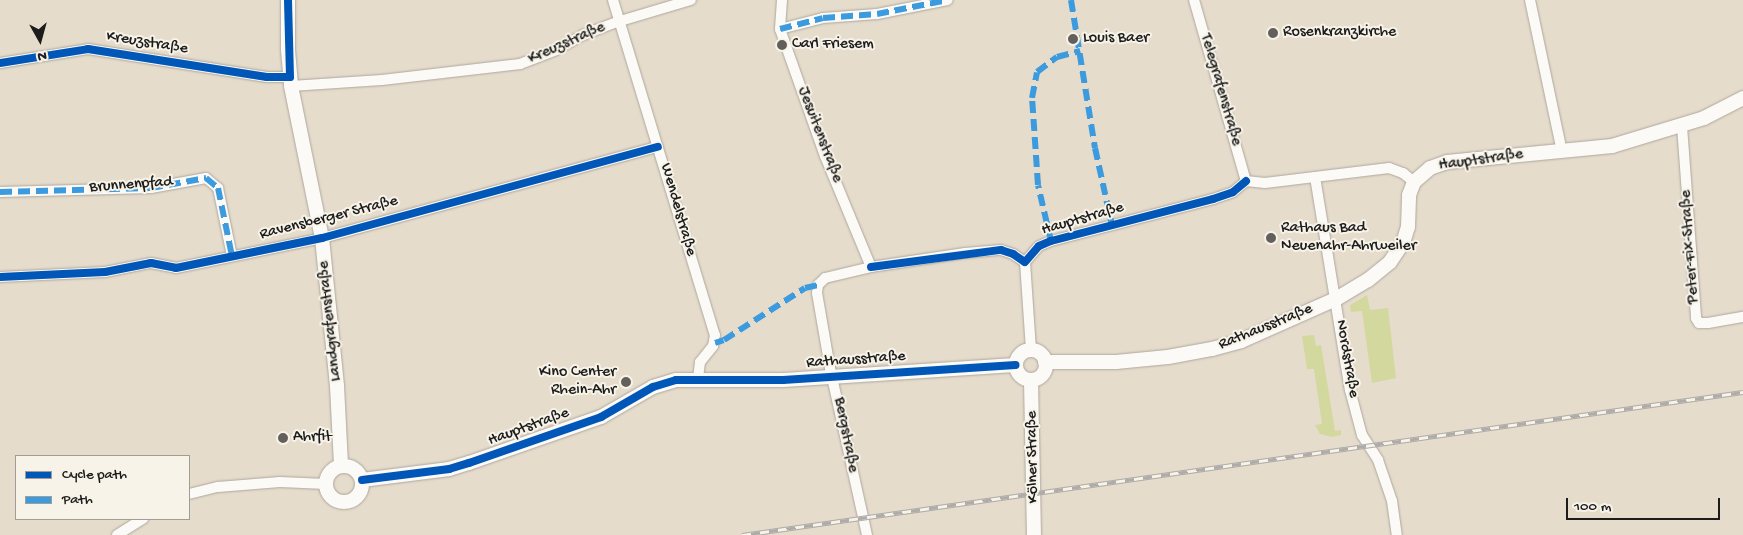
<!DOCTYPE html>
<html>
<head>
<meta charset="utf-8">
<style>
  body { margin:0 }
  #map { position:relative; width:1743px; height:535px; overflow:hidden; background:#e6dccc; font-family:"Gochi Hand",sans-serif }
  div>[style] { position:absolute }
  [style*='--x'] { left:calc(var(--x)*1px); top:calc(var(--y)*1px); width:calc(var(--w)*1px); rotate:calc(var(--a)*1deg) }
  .green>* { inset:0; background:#d2d89e }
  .roads { filter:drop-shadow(0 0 1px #ada79d) drop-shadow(0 0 1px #ada79d) }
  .street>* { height:10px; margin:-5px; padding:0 5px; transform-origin:5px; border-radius:5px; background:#fbfaf7 }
  .secondary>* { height:14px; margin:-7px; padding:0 7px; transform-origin:7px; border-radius:7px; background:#fbfaf7 }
  .secondary>.ring { margin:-7px; padding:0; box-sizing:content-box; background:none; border:14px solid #fbfaf7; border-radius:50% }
  .rail>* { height:5px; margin-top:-2.5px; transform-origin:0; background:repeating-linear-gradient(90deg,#f7f3e8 0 9px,#aeacaa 0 18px); box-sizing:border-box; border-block:1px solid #aeacaa }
  .quiet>* { height:6px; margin-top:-3px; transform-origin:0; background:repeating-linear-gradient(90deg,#3c9bdf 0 12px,transparent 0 18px) }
  .cycleway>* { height:8px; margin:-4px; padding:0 4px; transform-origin:4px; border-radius:4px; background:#0057b8 }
  .dots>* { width:14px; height:14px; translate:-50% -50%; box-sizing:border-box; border:2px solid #f7f3e8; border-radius:50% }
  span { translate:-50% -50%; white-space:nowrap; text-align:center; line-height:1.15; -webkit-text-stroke:4px #f7f3e8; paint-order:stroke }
  .poi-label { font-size:16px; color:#1c1c1c }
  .left { translate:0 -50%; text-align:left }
  .right { translate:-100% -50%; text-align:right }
  .street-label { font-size:16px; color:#1c1c1c }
  .legend { position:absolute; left:15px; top:455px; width:175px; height:65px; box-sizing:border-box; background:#f7f3e8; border:1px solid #9f9d96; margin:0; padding:6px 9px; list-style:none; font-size:15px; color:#1c1c1c }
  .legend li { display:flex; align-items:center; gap:10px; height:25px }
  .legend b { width:25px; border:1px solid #9f9d96 }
  .north { position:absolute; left:15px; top:15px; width:50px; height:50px; -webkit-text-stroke:4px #f7f3e8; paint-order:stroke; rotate:173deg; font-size:14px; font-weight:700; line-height:20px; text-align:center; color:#1c1c1c }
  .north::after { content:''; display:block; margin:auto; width:18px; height:22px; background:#1c1c1c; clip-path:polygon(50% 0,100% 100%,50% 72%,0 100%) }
  .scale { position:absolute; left:1566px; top:498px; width:154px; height:22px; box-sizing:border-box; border:2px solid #1c1c1c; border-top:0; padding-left:6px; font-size:15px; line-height:18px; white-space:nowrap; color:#1c1c1c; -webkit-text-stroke:4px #f7f3e8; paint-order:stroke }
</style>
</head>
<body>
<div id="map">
  <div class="green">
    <i style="clip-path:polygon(1367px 295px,1370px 310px,1388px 308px,1396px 378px,1372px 383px,1362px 311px,1351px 312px,1350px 305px)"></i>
    <i style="clip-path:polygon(1314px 335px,1316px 346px,1321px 345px,1335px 431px,1341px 430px,1341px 435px,1332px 437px,1320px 434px,1315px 425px,1322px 424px,1314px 369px,1307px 369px,1302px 336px)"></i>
  </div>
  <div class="roads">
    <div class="street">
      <i style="--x:613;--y:0;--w:350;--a:73.1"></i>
      <i style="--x:715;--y:335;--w:11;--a:100"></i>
      <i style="--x:713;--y:346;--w:21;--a:129"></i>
      <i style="--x:700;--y:362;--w:16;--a:97"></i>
      <i style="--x:782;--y:0;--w:29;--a:94"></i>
      <i style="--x:780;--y:29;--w:135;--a:70.5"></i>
      <i style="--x:825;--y:156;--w:120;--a:67.5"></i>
      <i style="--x:1194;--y:0;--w:188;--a:74"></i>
      <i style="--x:1530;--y:0;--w:155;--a:78.1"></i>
      <i style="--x:780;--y:29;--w:44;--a:-14.3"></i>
      <i style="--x:823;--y:18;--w:54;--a:-4.2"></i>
      <i style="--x:877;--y:14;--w:72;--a:-11.2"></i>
      <i style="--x:0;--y:63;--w:89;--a:-9"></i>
      <i style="--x:88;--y:49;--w:181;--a:8.9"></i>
      <i style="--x:267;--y:77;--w:23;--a:0"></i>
      <i style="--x:291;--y:86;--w:91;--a:-3.8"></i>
      <i style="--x:382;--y:80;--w:139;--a:-6.6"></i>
      <i style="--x:520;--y:64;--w:39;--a:-21"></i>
      <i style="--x:556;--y:50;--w:31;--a:-29"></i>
      <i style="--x:583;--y:35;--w:40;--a:-21"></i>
      <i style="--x:620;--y:21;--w:74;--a:-16.5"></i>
      <i style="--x:1682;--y:126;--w:193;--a:85.8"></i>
      <i style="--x:1696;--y:318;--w:6;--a:59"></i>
      <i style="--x:1699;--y:323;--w:9;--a:0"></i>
      <i style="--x:1708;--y:323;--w:36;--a:-10"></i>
      <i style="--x:1315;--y:177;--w:216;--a:80.7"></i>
      <i style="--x:1350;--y:390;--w:47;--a:75.1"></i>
      <i style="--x:1362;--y:435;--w:30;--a:57"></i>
      <i style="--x:1378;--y:460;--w:43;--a:71.1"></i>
      <i style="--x:1392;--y:501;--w:34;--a:82"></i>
      <i style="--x:0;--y:192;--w:151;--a:-1.5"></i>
      <i style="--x:151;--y:188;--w:56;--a:-10.3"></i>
      <i style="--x:206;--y:178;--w:16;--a:40"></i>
      <i style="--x:218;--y:188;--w:69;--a:78.4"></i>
      <i style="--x:1025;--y:262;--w:21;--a:-49"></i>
      <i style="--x:1039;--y:246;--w:13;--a:-23"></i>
      <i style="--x:1051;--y:241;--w:167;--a:-14.5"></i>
      <i style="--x:1213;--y:199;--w:21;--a:-19"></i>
      <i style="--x:1233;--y:192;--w:17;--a:-40"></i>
      <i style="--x:1246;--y:181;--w:19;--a:6"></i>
      <i style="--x:1265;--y:183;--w:125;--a:-6.9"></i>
      <i style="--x:1389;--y:168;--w:15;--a:20"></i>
      <i style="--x:1403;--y:173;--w:14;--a:39"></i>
      <i style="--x:1025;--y:262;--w:88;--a:86.1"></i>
      <i style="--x:0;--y:277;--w:105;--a:-2.7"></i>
      <i style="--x:105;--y:272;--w:47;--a:-11.1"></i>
      <i style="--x:151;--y:263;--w:25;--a:11"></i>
      <i style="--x:176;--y:268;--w:149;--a:-11.6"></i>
      <i style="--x:322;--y:238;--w:348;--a:-15.2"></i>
      <i style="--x:189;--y:494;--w:30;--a:-14"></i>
      <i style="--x:218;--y:487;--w:62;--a:-4.6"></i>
      <i style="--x:280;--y:482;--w:46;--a:2.5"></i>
      <i style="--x:117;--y:535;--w:31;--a:-32"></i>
      <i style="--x:867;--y:535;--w:171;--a:-102.5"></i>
      <i style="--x:830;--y:368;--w:76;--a:-99.8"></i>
      <i style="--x:817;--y:293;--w:8;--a:-83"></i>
      <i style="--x:818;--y:285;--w:10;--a:-45"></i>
      <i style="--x:825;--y:278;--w:47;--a:-13.4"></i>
      <i style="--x:871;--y:267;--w:95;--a:-8.5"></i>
      <i style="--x:965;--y:253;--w:36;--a:-5"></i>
      <i style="--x:1001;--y:250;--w:13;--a:18"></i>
      <i style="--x:1013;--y:254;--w:14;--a:34"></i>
    </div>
    <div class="secondary">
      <i style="--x:288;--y:0;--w:50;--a:90"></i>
      <i style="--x:288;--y:50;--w:36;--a:85"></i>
      <i style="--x:291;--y:86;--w:155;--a:78.5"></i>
      <i style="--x:322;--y:238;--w:149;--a:84.2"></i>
      <i style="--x:337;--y:386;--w:80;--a:87.1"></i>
      <i class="ring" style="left:1016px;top:350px;width:16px;height:16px"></i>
      <i style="--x:1045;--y:362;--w:71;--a:0"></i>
      <i style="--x:1116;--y:362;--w:52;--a:-5.5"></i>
      <i style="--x:1168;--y:357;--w:45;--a:-10.3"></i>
      <i style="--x:1212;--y:349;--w:30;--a:-15"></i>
      <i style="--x:1241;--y:341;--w:104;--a:-23.9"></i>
      <i style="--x:1336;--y:299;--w:37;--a:-31"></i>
      <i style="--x:1368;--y:280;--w:28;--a:-39"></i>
      <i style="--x:1390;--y:262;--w:23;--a:-56"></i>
      <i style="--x:1403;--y:243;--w:17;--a:-73"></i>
      <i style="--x:1408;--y:227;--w:32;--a:-88"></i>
      <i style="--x:1409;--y:195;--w:14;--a:-69"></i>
      <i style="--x:1414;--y:182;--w:21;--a:-41"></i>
      <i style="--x:1430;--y:168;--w:18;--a:-19"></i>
      <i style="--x:1447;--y:162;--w:166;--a:-5.5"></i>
      <i style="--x:1612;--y:146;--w:96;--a:-16.9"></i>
      <i style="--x:1704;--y:118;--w:44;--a:-27.1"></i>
      <i style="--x:1031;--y:380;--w:155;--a:88.9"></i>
      <i class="ring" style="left:326px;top:466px;width:22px;height:22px"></i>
      <i style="--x:362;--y:480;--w:88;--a:-7.2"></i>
      <i style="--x:449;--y:469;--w:21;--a:-17"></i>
      <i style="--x:469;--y:463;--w:140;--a:-19.2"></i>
      <i style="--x:601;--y:417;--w:60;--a:-30"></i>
      <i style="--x:653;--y:387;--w:24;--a:-17"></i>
      <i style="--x:676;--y:380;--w:107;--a:0"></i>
      <i style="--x:783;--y:380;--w:233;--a:-3.7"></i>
    </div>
  </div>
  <div class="rail">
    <i style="--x:742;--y:535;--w:1011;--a:-8.13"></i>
  </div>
  <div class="quiet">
    <i style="--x:1071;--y:0;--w:150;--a:80.8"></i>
    <i style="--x:1095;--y:148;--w:79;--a:77.6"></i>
    <i style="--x:780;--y:29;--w:44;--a:-14.3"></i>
    <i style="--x:823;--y:18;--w:54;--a:-4.2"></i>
    <i style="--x:877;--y:14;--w:72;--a:-11.2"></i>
    <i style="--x:0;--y:192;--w:151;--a:-1.5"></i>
    <i style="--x:151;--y:188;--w:56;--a:-10.3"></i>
    <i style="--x:206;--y:178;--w:16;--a:40"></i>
    <i style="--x:218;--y:188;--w:69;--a:78.4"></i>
    <i style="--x:1051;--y:241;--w:57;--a:-103.1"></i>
    <i style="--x:1038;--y:185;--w:87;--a:-93.9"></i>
    <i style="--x:1032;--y:98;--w:26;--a:-79"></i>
    <i style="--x:1037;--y:72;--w:25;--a:-37"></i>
    <i style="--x:1057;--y:57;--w:24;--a:-15"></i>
    <i style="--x:715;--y:343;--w:9;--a:-18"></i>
    <i style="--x:724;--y:340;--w:96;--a:-32.7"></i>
    <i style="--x:805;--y:288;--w:13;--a:-13"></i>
  </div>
  <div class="cycleway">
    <i style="--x:0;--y:63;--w:89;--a:-9"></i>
    <i style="--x:88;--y:49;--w:181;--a:8.9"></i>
    <i style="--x:267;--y:77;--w:23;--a:0"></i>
    <i style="--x:290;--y:77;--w:77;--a:-91.5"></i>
    <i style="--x:871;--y:267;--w:131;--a:-7.5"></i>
    <i style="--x:1001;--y:250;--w:13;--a:18"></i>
    <i style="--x:1013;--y:254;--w:14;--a:34"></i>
    <i style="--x:1025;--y:262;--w:21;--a:-49"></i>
    <i style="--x:1039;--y:246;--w:13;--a:-23"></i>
    <i style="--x:1051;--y:241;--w:167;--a:-14.5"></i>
    <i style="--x:1213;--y:199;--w:21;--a:-19"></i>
    <i style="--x:1233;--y:192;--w:17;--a:-40"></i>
    <i style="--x:0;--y:277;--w:105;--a:-2.7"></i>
    <i style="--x:105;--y:272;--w:47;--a:-11.1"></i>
    <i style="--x:151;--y:263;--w:25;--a:11"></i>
    <i style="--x:176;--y:268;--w:149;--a:-11.6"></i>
    <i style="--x:322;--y:238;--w:348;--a:-15.2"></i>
    <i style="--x:362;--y:480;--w:88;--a:-7.2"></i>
    <i style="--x:449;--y:469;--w:21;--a:-17"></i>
    <i style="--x:469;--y:463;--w:140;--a:-19.2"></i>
    <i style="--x:601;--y:417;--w:60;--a:-30"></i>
    <i style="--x:653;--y:387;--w:24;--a:-17"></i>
    <i style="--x:676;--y:380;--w:107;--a:0"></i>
    <i style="--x:783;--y:380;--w:233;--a:-3.7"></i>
  </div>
  <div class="dots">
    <i style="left:1273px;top:33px;background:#635f5a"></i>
    <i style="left:1073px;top:39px;background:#635f5a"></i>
    <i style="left:782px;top:45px;background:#635f5a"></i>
    <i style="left:1271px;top:238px;background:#635f5a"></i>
    <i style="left:626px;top:382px;background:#635f5a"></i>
    <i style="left:283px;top:438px;background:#635f5a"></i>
  </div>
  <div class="poi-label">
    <span class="left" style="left:1283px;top:33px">Rosenkranzkirche</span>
    <span class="left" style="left:1083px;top:39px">Louis Baer</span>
    <span class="left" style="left:792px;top:45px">Carl Friesem</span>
    <span class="left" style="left:1281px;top:238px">Rathaus Bad<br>Neuenahr-Ahrweiler</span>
    <span class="right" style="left:616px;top:382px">Kino Center<br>Rhein-Ahr</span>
    <span class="left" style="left:293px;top:438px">Ahrfit</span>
  </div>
  <div class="street-label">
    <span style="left:147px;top:44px;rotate:9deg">Kreuzstraße</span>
    <span style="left:567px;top:44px;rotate:-24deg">Kreuzstraße</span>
    <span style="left:1220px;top:90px;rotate:74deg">Telegrafenstraße</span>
    <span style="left:819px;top:135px;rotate:69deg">Jesuitenstraße</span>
    <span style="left:1481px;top:161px;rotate:-8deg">Hauptstraße</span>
    <span style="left:131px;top:186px;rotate:-4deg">Brunnenpfad</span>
    <span style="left:677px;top:210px;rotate:74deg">Wendelstraße</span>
    <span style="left:329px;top:219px;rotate:-14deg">Ravensberger Straße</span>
    <span style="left:1083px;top:220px;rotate:-16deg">Hauptstraße</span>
    <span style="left:1691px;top:247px;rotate:-94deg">Peter-Fix-Straße</span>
    <span style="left:331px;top:321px;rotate:-96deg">Landgrafenstraße</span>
    <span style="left:1266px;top:328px;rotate:-22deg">Rathausstraße</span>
    <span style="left:1346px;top:359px;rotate:80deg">Nordstraße</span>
    <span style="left:856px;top:361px;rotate:-4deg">Rathausstraße</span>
    <span style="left:529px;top:428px;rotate:-20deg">Hauptstraße</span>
    <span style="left:845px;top:435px;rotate:79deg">Bergstraße</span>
    <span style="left:1034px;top:457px;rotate:-91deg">Kölner Straße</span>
  </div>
  <ul class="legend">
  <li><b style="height:6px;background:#0057b8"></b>Cycle path</li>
  <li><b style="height:6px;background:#3c9bdf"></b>Path</li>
  </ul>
  <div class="north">N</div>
  <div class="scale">100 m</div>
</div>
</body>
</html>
